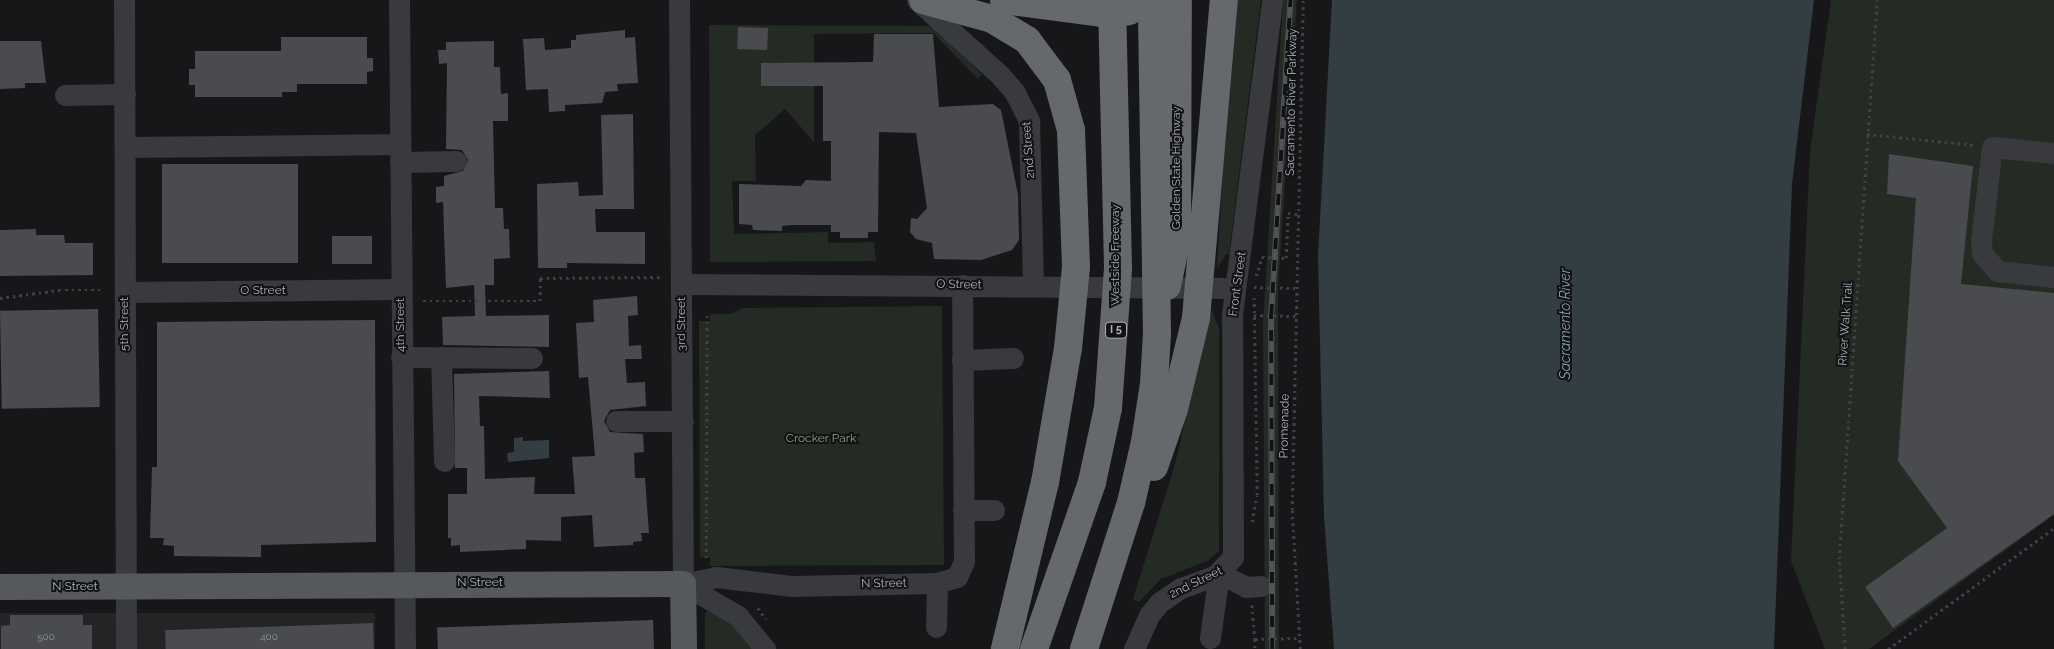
<!DOCTYPE html>
<html>
<head>
<meta charset="utf-8">
<style>
  body { margin:0 }
  #map { position:relative; width:2054px; height:649px; overflow:hidden; background:#171719; font-family:Raleway,sans-serif }
  div>[style] { position:absolute }
  [style*='--x'] { left:calc(var(--x)*1px); top:calc(var(--y)*1px); width:calc(var(--w)*1px); rotate:calc(var(--a)*1deg) }
  .built>* { inset:0; background:#232426; transform-origin:0 0 }
  .green>* { inset:0; background:#242a24 }
  .water>* { inset:0; background:#333e42 }
  .building>* { inset:0; background:#494b4e; transform-origin:0 0 }
  .path>* { height:2.5px; margin-top:-1.25px; transform-origin:0; background:repeating-linear-gradient(90deg,#3f4144 0 2.5px,transparent 0 6.5px) }
  .minor>* { height:21px; margin:-10.5px; padding:0 10.5px; transform-origin:10.5px; border-radius:10.5px; background:#393a3d }
  .major>* { height:26px; margin:-13px; padding:0 13px; transform-origin:13px; border-radius:13px; background:#55585c }
  .highway>* { height:28px; margin:-14px; padding:0 14px; transform-origin:14px; border-radius:14px; background:#65696e }
  .rail>* { height:5.5px; margin-top:-2.75px; transform-origin:0; background:repeating-linear-gradient(90deg,#121214 0 11px,#525458 0 22px); box-sizing:border-box; border-block:1px solid #525458 }
  span { translate:-50% -50%; white-space:nowrap; text-align:center; line-height:1.15; -webkit-text-stroke:4px #121214; paint-order:stroke }
  .number-label { font-size:10px; color:#92989d }
  .number-label span { -webkit-text-stroke-width:0 }
  .shield-label span { padding:1px 4px; background:#121214; border:1px solid; border-radius:4px; -webkit-text-stroke-width:0 }
  .shield-label { font-size:11px; color:#abb1b7; font-weight:700 }
  .street-label { font-size:12px; color:#abb1b7 }
  .park-label { font-size:12px; color:#87a084 }
  .water-label { font-size:14px; color:#85a2ae; font-style:italic }
</style>
</head>
<body>
<div id="map">
  <div class="built">
    <i style="left:375px;top:613px;width:36px;height:375px;rotate:90deg"></i>
  </div>
  <div class="green">
    <i style="clip-path:polygon(1232px 0,1261px 0,1229px 254px,1226px 254px,1217px 269px)"></i>
    <i style="clip-path:polygon(1283px 0,1297px 0,1278px 289px,1279px 649px,1265px 649px,1263px 323px)"></i>
    <i style="clip-path:polygon(1831px 0,2054px 0,2054px 515px,1869px 649px,1825px 649px,1791px 561px,1810px 152px)"></i>
    <i style="clip-path:polygon(709px 25px,928px 26px,940px 31px,982px 75px,978px 79px,933px 33px,814px 34px,814px 142px,785px 109px,755px 135px,756px 181px,732px 181px,734px 234px,828px 232px,828px 243px,874px 242px,876px 261px,710px 262px)"></i>
    <i style="clip-path:polygon(942px 306px,944px 565px,710px 566px,710px 557px,700px 557px,699px 321px,710px 321px,710px 314px,731px 314px,743px 308px)"></i>
    <i style="clip-path:polygon(1211px 309px,1219px 328px,1219px 551px,1207px 561px,1161px 579px,1139px 602px,1133px 599px,1175px 464px)"></i>
    <i style="clip-path:polygon(711px 609px,728px 621px,753px 649px,705px 649px,705px 613px)"></i>
  </div>
  <div class="water">
    <i style="clip-path:polygon(1332px 0,1814px 0,1792px 184px,1774px 649px,1334px 649px,1324px 516px,1318px 256px)"></i>
    <i style="clip-path:polygon(523px 437px,523px 441px,549px 440px,549px 458px,508px 462px,507px 453px,514px 452px,514px 438px)"></i>
  </div>
  <div class="building">
    <i style="left:738px;top:27px;width:30px;height:22px;rotate:2deg"></i>
    <i style="clip-path:polygon(625px 30px,625px 38px,635px 37px,638px 83px,617px 84px,618px 91px,605px 92px,602px 103px,565px 105px,565px 111px,549px 112px,548px 89px,526px 90px,523px 39px,544px 38px,545px 50px,571px 48px,571px 40px,576px 40px,576px 35px)"></i>
    <i style="clip-path:polygon(874px 34px,933px 34px,939px 107px,993px 104px,1001px 110px,1018px 195px,1019px 240px,1012px 250px,981px 260px,934px 259px,932px 243px,916px 239px,910px 232px,911px 218px,917px 219px,927px 208px,916px 133px,879px 132px,878px 232px,868px 232px,868px 238px,840px 238px,840px 232px,831px 232px,831px 225px,792px 225px,782px 226px,782px 231px,753px 230px,752px 225px,739px 224px,739px 184px,801px 186px,806px 180px,831px 181px,831px 141px,823px 141px,823px 86px,761px 86px,761px 63px,873px 62px)"></i>
    <i style="clip-path:polygon(281px 37px,367px 37px,367px 58px,373px 58px,373px 71px,367px 72px,367px 84px,297px 84px,297px 92px,282px 92px,282px 97px,195px 97px,195px 85px,189px 85px,189px 69px,195px 69px,195px 51px,281px 51px)"></i>
    <i style="clip-path:polygon(0 41px,41px 41px,46px 83px,25px 83px,25px 88px,0 89px)"></i>
    <i style="clip-path:polygon(494px 41px,494px 67px,500px 67px,501px 94px,508px 93px,508px 121px,493px 121px,495px 208px,503px 208px,504px 229px,509px 229px,510px 258px,494px 259px,494px 285px,485px 285px,486px 316px,549px 315px,549px 347px,443px 345px,442px 317px,475px 316px,474px 285px,446px 288px,443px 202px,436px 203px,436px 187px,444px 186px,444px 176px,463px 171px,468px 160px,462px 150px,446px 149px,447px 63px,439px 64px,438px 50px,446px 50px,446px 42px)"></i>
    <i style="clip-path:polygon(633px 114px,634px 209px,595px 209px,596px 232px,645px 232px,645px 264px,567px 263px,567px 268px,538px 268px,537px 184px,578px 182px,579px 196px,603px 195px,601px 115px)"></i>
    <i style="clip-path:polygon(1889px 154px,1973px 166px,1961px 284px,2054px 293px,2054px 514px,1893px 628px,1865px 587px,1947px 528px,1898px 461px,1916px 198px,1887px 194px)"></i>
    <i style="left:298px;top:164px;width:99px;height:136px;rotate:90deg"></i>
    <i style="clip-path:polygon(36px 229px,36px 235px,64px 235px,65px 243px,93px 243px,93px 275px,0 276px,0 230px)"></i>
    <i style="left:332px;top:236px;width:40px;height:28px"></i>
    <i style="clip-path:polygon(637px 296px,638px 315px,628px 316px,629px 346px,641px 345px,642px 359px,625px 359px,627px 383px,645px 382px,646px 406px,610px 410px,604px 421px,610px 432px,643px 434px,644px 452px,634px 453px,635px 478px,645px 478px,649px 533px,641px 533px,642px 541px,633px 542px,633px 545px,594px 547px,592px 515px,561px 517px,561px 541px,526px 540px,526px 549px,460px 552px,460px 545px,451px 546px,451px 538px,448px 538px,448px 494px,467px 494px,467px 468px,455px 468px,454px 374px,549px 371px,550px 398px,479px 396px,480px 426px,484px 426px,485px 479px,535px 477px,534px 494px,575px 494px,572px 457px,595px 456px,588px 377px,579px 378px,576px 323px,594px 322px,593px 300px)"></i>
    <i style="left:98px;top:309px;width:98px;height:98px;rotate:89deg"></i>
    <i style="clip-path:polygon(375px 320px,376px 542px,261px 545px,261px 557px,174px 556px,174px 546px,163px 545px,164px 538px,150px 538px,152px 467px,157px 467px,157px 322px)"></i>
    <i style="clip-path:polygon(10px 615px,83px 615px,83px 625px,92px 625px,92px 649px,1px 649px,1px 626px,10px 625px)"></i>
    <i style="left:653px;top:620px;width:29px;height:216px;rotate:88deg"></i>
    <i style="left:373px;top:623px;width:26px;height:208px;rotate:88deg"></i>
  </div>
  <div class="path">
    <i style="--x:1867;--y:134;--w:109;--a:5.8"></i>
    <i style="--x:1256;--y:276;--w:20;--a:-72"></i>
    <i style="--x:1262;--y:257;--w:24;--a:2"></i>
    <i style="--x:1286;--y:258;--w:45;--a:-87.5"></i>
    <i style="--x:1288;--y:213;--w:11;--a:5"></i>
    <i style="--x:1254;--y:287;--w:43;--a:1.3"></i>
    <i style="--x:0;--y:298;--w:60;--a:-7.7"></i>
    <i style="--x:59;--y:290;--w:41;--a:0"></i>
    <i style="--x:423;--y:301;--w:117;--a:0"></i>
    <i style="--x:540;--y:301;--w:23;--a:-90"></i>
    <i style="--x:540;--y:278;--w:123;--a:-0.5"></i>
    <i style="--x:1254;--y:315;--w:42;--a:1.4"></i>
    <i style="--x:1252;--y:522;--w:27;--a:-80"></i>
    <i style="--x:1257;--y:495;--w:199;--a:-90.9"></i>
    <i style="--x:706;--y:558;--w:242;--a:-89.8"></i>
    <i style="--x:1252;--y:605;--w:34;--a:85"></i>
    <i style="--x:1255;--y:639;--w:44;--a:-1.3"></i>
    <i style="--x:758;--y:608;--w:14;--a:54"></i>
    <i style="--x:1255;--y:639;--w:10;--a:90"></i>
    <i style="--x:1300;--y:649;--w:139;--a:-93.3"></i>
    <i style="--x:1292;--y:510;--w:510;--a:-88.76"></i>
    <i style="--x:1845;--y:649;--w:90;--a:-93.8"></i>
    <i style="--x:1839;--y:559;--w:560;--a:-86.11"></i>
    <i style="--x:1888;--y:649;--w:205;--a:-36.1"></i>
  </div>
  <div class="minor">
    <i style="--x:124;--y:0;--w:649;--a:89.82"></i>
    <i style="--x:399;--y:0;--w:649;--a:89.47"></i>
    <i style="--x:679;--y:0;--w:584;--a:89.61"></i>
    <i style="--x:917;--y:0;--w:110;--a:42.1"></i>
    <i style="--x:999;--y:74;--w:23;--a:49"></i>
    <i style="--x:1014;--y:91;--w:34;--a:63"></i>
    <i style="--x:1029;--y:121;--w:164;--a:88.6"></i>
    <i style="--x:65;--y:95;--w:60;--a:-1"></i>
    <i style="--x:125;--y:147;--w:275;--a:-0.6"></i>
    <i style="--x:2054;--y:153;--w:62;--a:-174.5"></i>
    <i style="--x:1992;--y:147;--w:95;--a:96.7"></i>
    <i style="--x:1981;--y:241;--w:12;--a:85"></i>
    <i style="--x:1982;--y:253;--w:23;--a:50"></i>
    <i style="--x:1997;--y:271;--w:57;--a:6"></i>
    <i style="--x:400;--y:162;--w:56;--a:-1"></i>
    <i style="--x:682;--y:284;--w:553;--a:0.41"></i>
    <i style="--x:125;--y:292;--w:276;--a:-0.6"></i>
    <i style="--x:401;--y:357;--w:131;--a:0.4"></i>
    <i style="--x:441;--y:357;--w:104;--a:88.3"></i>
    <i style="--x:962;--y:360;--w:51;--a:-2.2"></i>
    <i style="--x:616;--y:421;--w:67;--a:0"></i>
    <i style="--x:963;--y:510;--w:31;--a:0"></i>
    <i style="--x:683;--y:584;--w:34;--a:-12"></i>
    <i style="--x:716;--y:577;--w:77;--a:6.8"></i>
    <i style="--x:792;--y:586;--w:145;--a:-1.2"></i>
    <i style="--x:937;--y:583;--w:21;--a:-17"></i>
    <i style="--x:957;--y:577;--w:17;--a:-66"></i>
    <i style="--x:964;--y:561;--w:276;--a:-90.4"></i>
    <i style="--x:683;--y:584;--w:64;--a:30.2"></i>
    <i style="--x:738;--y:616;--w:43;--a:50.7"></i>
    <i style="--x:936;--y:627;--w:44;--a:-88.7"></i>
    <i style="--x:1210;--y:638;--w:66;--a:-82.1"></i>
    <i style="--x:1219;--y:573;--w:30;--a:27"></i>
    <i style="--x:1246;--y:587;--w:15;--a:-4"></i>
    <i style="--x:1134;--y:649;--w:37;--a:-66"></i>
    <i style="--x:1149;--y:615;--w:17;--a:-50"></i>
    <i style="--x:1160;--y:602;--w:25;--a:-34"></i>
    <i style="--x:1181;--y:588;--w:37;--a:-20"></i>
    <i style="--x:1216;--y:575;--w:25;--a:-47"></i>
    <i style="--x:1233;--y:557;--w:243;--a:-90.2"></i>
    <i style="--x:1232;--y:314;--w:317;--a:-82.7"></i>
  </div>
  <div class="major">
    <i style="--x:0;--y:587;--w:683;--a:-0.25"></i>
    <i style="--x:683;--y:584;--w:65;--a:89.1"></i>
  </div>
  <div class="highway">
    <i style="--x:923;--y:0;--w:72;--a:15.4"></i>
    <i style="--x:992;--y:19;--w:41;--a:31"></i>
    <i style="--x:1027;--y:40;--w:50;--a:53.1"></i>
    <i style="--x:1057;--y:80;--w:52;--a:74.4"></i>
    <i style="--x:1071;--y:130;--w:137;--a:87.9"></i>
    <i style="--x:1076;--y:267;--w:81;--a:95.6"></i>
    <i style="--x:1068;--y:348;--w:136;--a:99.7"></i>
    <i style="--x:1045;--y:482;--w:172;--a:103.5"></i>
    <i style="--x:1004;--y:0;--w:100;--a:7.5"></i>
    <i style="--x:1103;--y:13;--w:26;--a:-4"></i>
    <i style="--x:1167;--y:286;--w:49;--a:-78.2"></i>
    <i style="--x:1177;--y:238;--w:238;--a:-89.8"></i>
    <i style="--x:1154;--y:467;--w:61;--a:-71"></i>
    <i style="--x:1174;--y:409;--w:94;--a:-76.4"></i>
    <i style="--x:1196;--y:318;--w:319;--a:-85"></i>
    <i style="--x:1034;--y:649;--w:177;--a:-70.8"></i>
    <i style="--x:1092;--y:482;--w:76;--a:-77.8"></i>
    <i style="--x:1108;--y:408;--w:141;--a:-85.9"></i>
    <i style="--x:1118;--y:267;--w:267;--a:-91.3"></i>
    <i style="--x:1084;--y:649;--w:153;--a:-72.2"></i>
    <i style="--x:1131;--y:503;--w:63;--a:-77.1"></i>
    <i style="--x:1145;--y:442;--w:59;--a:-81.2"></i>
    <i style="--x:1154;--y:384;--w:51;--a:-86.6"></i>
    <i style="--x:1157;--y:333;--w:333;--a:-90.9"></i>
  </div>
  <div class="rail">
    <i style="--x:1272;--y:649;--w:334;--a:-90.2"></i>
    <i style="--x:1271;--y:315;--w:316;--a:-86.5"></i>
  </div>
  <div class="number-label">
    <span style="left:46px;top:637px">500</span>
    <span style="left:269px;top:637px">400</span>
  </div>
  <div class="shield-label">
    <span style="left:1116px;top:330px">I 5</span>
  </div>
  <div class="street-label">
    <span style="left:1292px;top:102px;rotate:-89deg">Sacramento River Parkway</span>
    <span style="left:1029px;top:150px;rotate:-94deg">2nd Street</span>
    <span style="left:1177px;top:168px;rotate:-90deg">Golden State Highway</span>
    <span style="left:1116px;top:255px;rotate:-90deg">Westside Freeway</span>
    <span style="left:1238px;top:284px;rotate:-82deg">Front Street</span>
    <span style="left:959px;top:285px;rotate:1deg">O Street</span>
    <span style="left:263px;top:291px">O Street</span>
    <span style="left:125px;top:324px;rotate:-90deg">5th Street</span>
    <span style="left:682px;top:324px;rotate:-90deg">3rd Street</span>
    <span style="left:1846px;top:324px;rotate:-86deg">River Walk Trail</span>
    <span style="left:401px;top:325px;rotate:-90deg">4th Street</span>
    <span style="left:1285px;top:426px;rotate:-89deg">Promenade</span>
    <span style="left:480px;top:583px">N Street</span>
    <span style="left:1196px;top:583px;rotate:-26deg">2nd Street</span>
    <span style="left:884px;top:584px;rotate:-1deg">N Street</span>
    <span style="left:75px;top:587px">N Street</span>
  </div>
  <div class="park-label">
    <span style="left:821px;top:439px">Crocker Park</span>
  </div>
  <div class="water-label">
    <span style="left:1565px;top:324px;rotate:-90deg">Sacramento River</span>
  </div>
</div>
</body>
</html>
